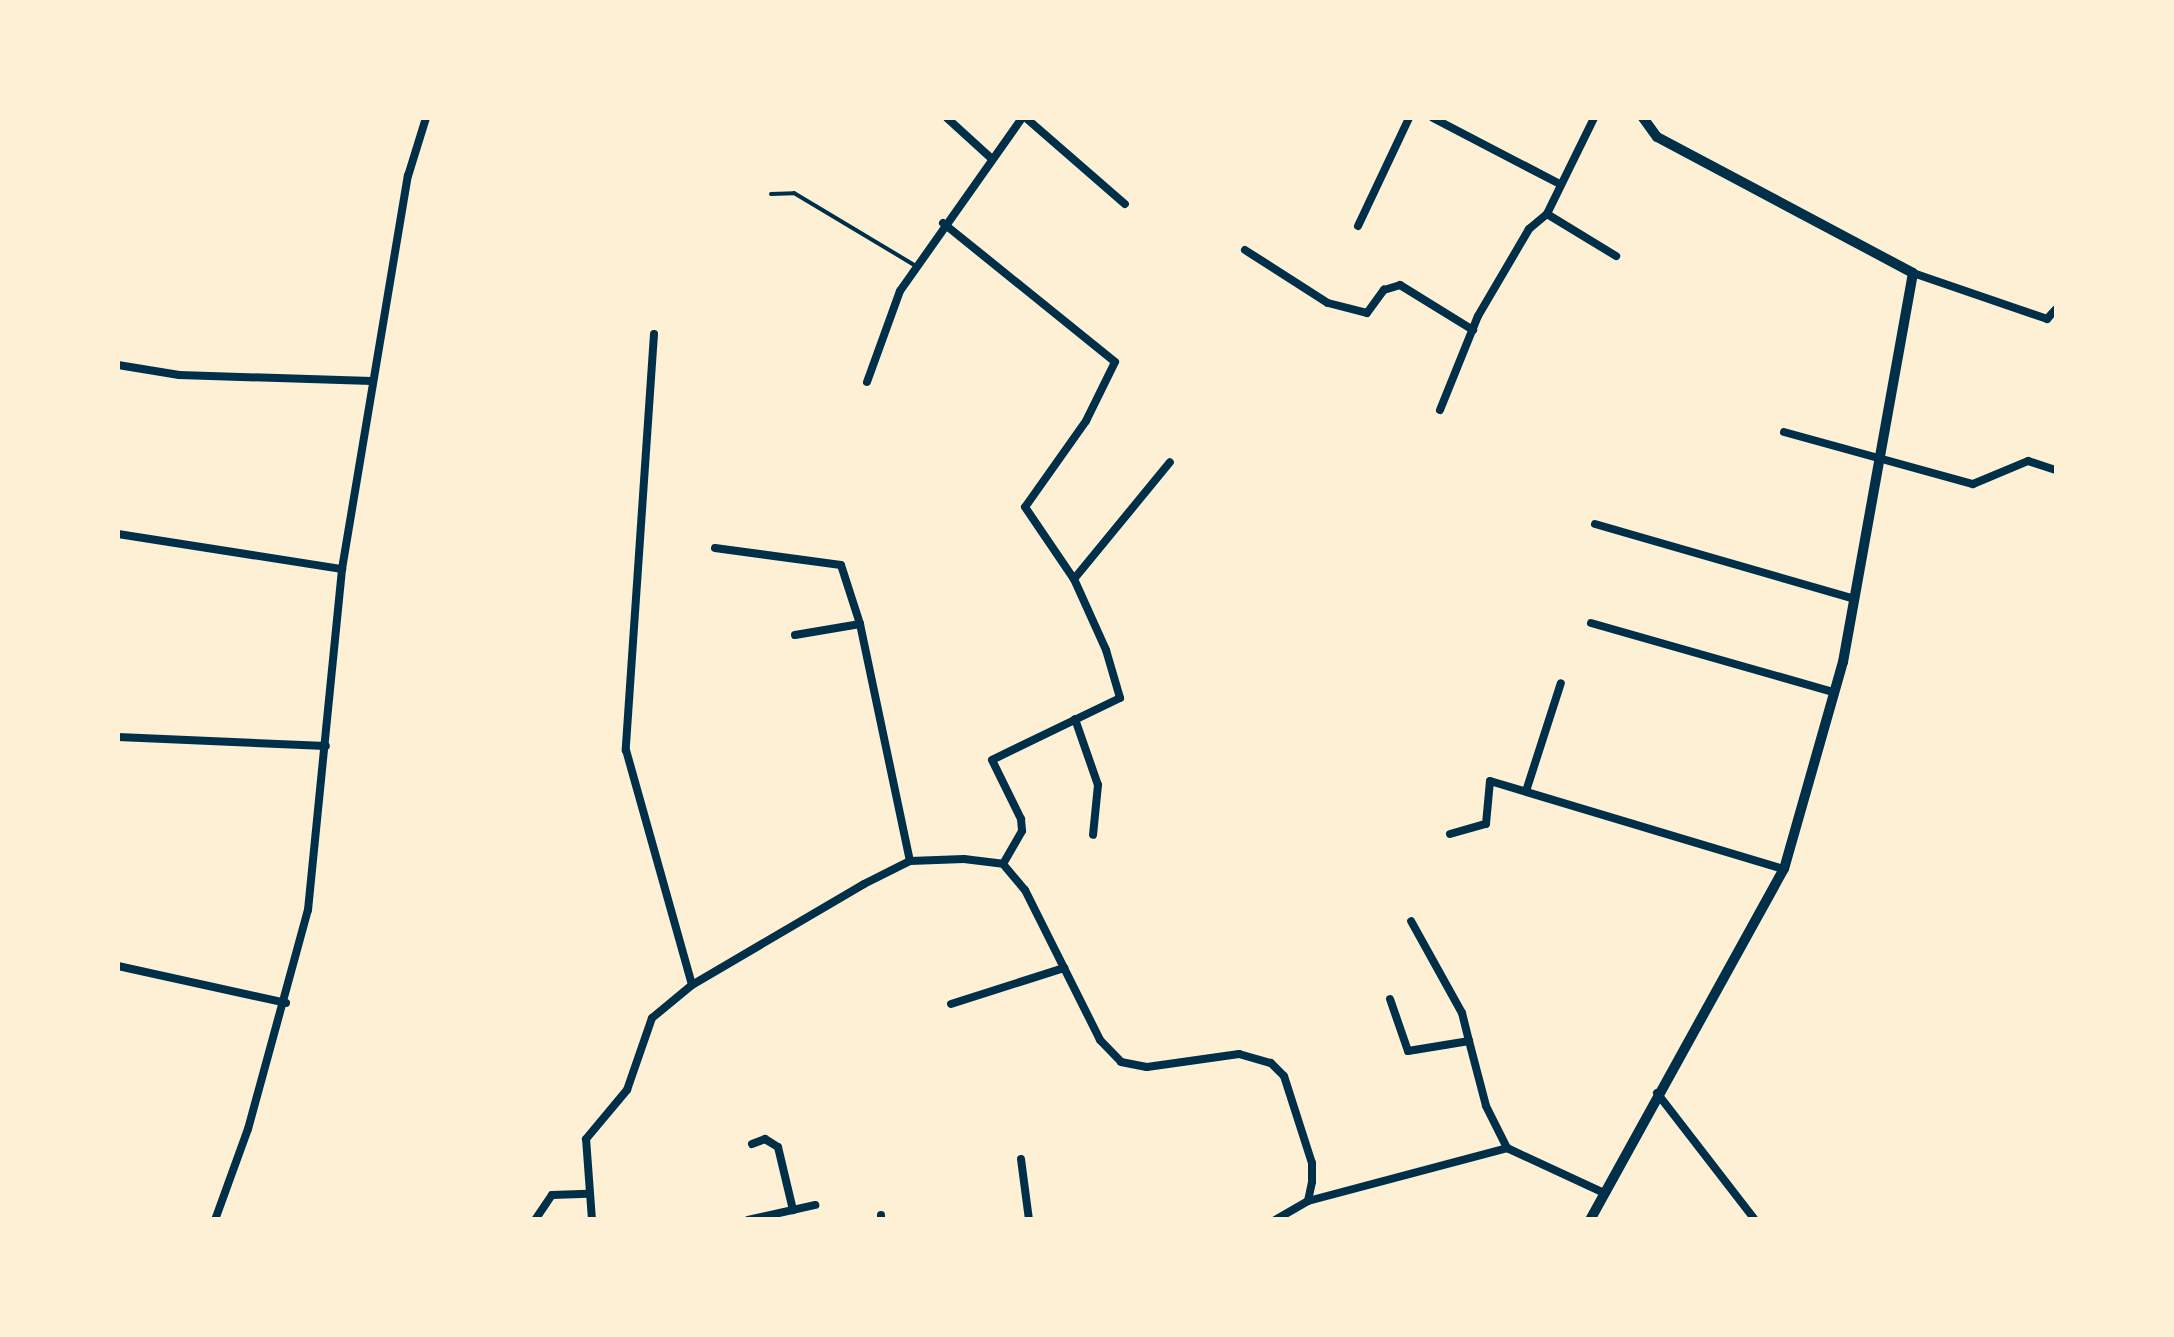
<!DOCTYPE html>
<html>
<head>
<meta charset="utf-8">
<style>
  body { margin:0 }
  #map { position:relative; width:2174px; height:1337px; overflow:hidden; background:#fdf0d5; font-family:Ubuntu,sans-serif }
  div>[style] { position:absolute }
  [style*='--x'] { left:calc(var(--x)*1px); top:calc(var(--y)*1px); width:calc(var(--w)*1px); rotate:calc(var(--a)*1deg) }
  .service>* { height:4px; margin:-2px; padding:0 2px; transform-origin:2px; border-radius:2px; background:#003049 }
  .minor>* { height:8px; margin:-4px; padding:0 4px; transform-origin:4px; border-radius:4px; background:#003049 }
  .tertiary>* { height:10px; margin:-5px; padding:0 5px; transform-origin:5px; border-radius:5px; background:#003049 }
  span { translate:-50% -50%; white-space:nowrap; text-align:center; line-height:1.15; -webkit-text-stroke:8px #fdf0d5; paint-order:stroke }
  .frame { position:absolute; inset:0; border:120px solid #fdf0d5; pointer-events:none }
</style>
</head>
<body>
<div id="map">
  <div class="service">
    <i style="--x:771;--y:194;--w:23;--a:-2"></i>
    <i style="--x:794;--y:193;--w:142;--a:30.9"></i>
  </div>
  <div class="minor">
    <i style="--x:947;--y:118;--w:59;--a:42.3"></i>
    <i style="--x:1026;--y:118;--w:131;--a:41"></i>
    <i style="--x:1433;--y:118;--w:143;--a:27.5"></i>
    <i style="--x:1594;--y:118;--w:107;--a:116.1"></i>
    <i style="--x:1547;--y:214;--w:81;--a:31.3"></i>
    <i style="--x:943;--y:223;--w:221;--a:38.9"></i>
    <i style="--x:1115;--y:362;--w:66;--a:116.2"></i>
    <i style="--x:1086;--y:421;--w:105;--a:125.3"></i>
    <i style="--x:1025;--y:507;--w:87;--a:55.8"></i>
    <i style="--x:1074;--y:579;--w:78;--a:65.7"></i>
    <i style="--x:1106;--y:650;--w:50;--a:73.7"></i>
    <i style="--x:1120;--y:698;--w:142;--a:154.2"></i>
    <i style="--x:992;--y:760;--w:66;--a:63.8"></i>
    <i style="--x:1021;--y:819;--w:12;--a:85"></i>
    <i style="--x:1022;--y:831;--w:38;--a:120"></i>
    <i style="--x:1358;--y:226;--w:119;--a:-64.7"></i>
    <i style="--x:1245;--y:250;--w:98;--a:32.6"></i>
    <i style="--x:1328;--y:303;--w:40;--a:14.4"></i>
    <i style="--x:1367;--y:313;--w:29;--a:-54"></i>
    <i style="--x:1384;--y:290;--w:17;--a:-17"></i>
    <i style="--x:1400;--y:285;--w:86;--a:31.7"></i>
    <i style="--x:1913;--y:273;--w:142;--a:18.9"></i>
    <i style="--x:2047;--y:319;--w:13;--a:-48"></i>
    <i style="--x:654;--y:334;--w:417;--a:93.9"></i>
    <i style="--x:626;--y:750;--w:244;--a:74.3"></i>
    <i style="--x:118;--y:365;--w:62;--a:9.3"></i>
    <i style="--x:179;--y:375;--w:193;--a:1.8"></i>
    <i style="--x:867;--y:382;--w:97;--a:-70.1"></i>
    <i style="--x:900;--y:291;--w:212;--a:-54.8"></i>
    <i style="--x:1440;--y:410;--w:101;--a:-68"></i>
    <i style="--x:1478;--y:316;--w:101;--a:-59.6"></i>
    <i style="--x:1529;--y:229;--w:23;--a:-40"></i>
    <i style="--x:1784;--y:432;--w:196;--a:15.4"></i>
    <i style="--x:1973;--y:484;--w:60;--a:-22.7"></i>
    <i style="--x:2028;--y:461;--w:29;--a:18"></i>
    <i style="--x:1595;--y:524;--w:270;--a:16.1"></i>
    <i style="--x:118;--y:534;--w:227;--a:8.9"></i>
    <i style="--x:715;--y:548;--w:127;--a:7.7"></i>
    <i style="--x:841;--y:565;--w:62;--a:72.1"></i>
    <i style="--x:860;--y:624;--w:242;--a:78.1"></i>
    <i style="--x:1074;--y:579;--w:151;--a:-50.6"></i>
    <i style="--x:1591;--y:623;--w:253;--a:15.9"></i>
    <i style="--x:795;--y:635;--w:66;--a:-9.6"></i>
    <i style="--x:1075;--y:719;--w:70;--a:70.8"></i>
    <i style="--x:1098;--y:785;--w:50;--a:95.7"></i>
    <i style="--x:118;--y:737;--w:208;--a:2.5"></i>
    <i style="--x:1527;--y:788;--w:110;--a:-72.1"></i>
    <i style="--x:1450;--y:834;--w:37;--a:-16"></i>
    <i style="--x:1486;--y:824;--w:43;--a:-84.7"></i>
    <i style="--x:1490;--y:781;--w:307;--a:16.7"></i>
    <i style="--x:118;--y:966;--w:172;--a:12.4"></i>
    <i style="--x:1390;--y:999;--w:55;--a:70.9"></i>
    <i style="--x:1408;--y:1051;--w:62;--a:-9.3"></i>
    <i style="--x:1469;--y:1041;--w:29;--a:-104"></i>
    <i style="--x:1462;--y:1013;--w:105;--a:-119"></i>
    <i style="--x:951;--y:1004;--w:119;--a:-17.7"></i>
    <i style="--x:1469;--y:1041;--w:67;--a:75.3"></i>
    <i style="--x:1486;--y:1106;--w:47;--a:63.4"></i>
    <i style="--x:1507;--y:1148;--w:105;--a:24.9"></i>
    <i style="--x:1657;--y:1093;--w:160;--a:52.3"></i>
    <i style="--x:752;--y:1144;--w:14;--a:-21"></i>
    <i style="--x:765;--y:1139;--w:15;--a:32"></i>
    <i style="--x:778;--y:1147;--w:65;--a:76.6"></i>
    <i style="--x:1021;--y:1159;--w:62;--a:82.5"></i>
    <i style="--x:1308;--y:1201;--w:206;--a:-14.9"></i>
    <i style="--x:215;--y:1220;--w:97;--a:-70.1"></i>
    <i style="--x:248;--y:1129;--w:227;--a:-74.7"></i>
    <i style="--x:308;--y:910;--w:343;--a:-84.3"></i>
    <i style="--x:342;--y:569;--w:399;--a:-80.5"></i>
    <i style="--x:408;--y:176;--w:61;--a:-72.8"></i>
    <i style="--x:535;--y:1220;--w:30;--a:-56"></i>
    <i style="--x:552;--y:1195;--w:36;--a:-2"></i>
    <i style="--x:592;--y:1220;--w:81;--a:-94.2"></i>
    <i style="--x:586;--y:1139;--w:64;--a:-50.1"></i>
    <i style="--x:627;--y:1090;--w:76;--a:-70.9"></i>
    <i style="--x:652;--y:1018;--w:52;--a:-39.5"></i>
    <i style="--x:692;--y:985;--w:199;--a:-30.4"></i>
    <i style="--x:864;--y:884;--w:51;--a:-26.6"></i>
    <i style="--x:910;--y:861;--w:54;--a:-2.1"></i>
    <i style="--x:964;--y:859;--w:39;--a:7"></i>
    <i style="--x:1003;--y:864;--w:34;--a:50"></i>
    <i style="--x:1025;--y:890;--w:168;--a:63.4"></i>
    <i style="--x:1100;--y:1040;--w:30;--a:46"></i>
    <i style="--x:1121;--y:1062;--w:26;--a:11"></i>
    <i style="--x:1147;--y:1067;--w:93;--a:-8"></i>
    <i style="--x:1239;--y:1054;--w:33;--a:16"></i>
    <i style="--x:1271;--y:1063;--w:18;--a:45"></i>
    <i style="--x:1284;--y:1076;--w:91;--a:72.2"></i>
    <i style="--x:1312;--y:1163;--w:19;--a:90"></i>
    <i style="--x:1312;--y:1182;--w:19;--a:102"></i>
    <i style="--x:1308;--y:1201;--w:38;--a:150"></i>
    <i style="--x:748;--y:1220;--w:69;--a:-12.6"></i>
    <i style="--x:881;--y:1220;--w:5;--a:-90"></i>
  </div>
  <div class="tertiary">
    <i style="--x:1590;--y:1220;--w:401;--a:-61.1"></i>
    <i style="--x:1784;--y:869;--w:215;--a:-74.1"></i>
    <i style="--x:1843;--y:662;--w:395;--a:-79.8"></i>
    <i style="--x:1913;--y:273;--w:290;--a:-152"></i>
    <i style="--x:1657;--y:137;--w:24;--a:-126"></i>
  </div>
  <div class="frame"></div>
</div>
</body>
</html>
